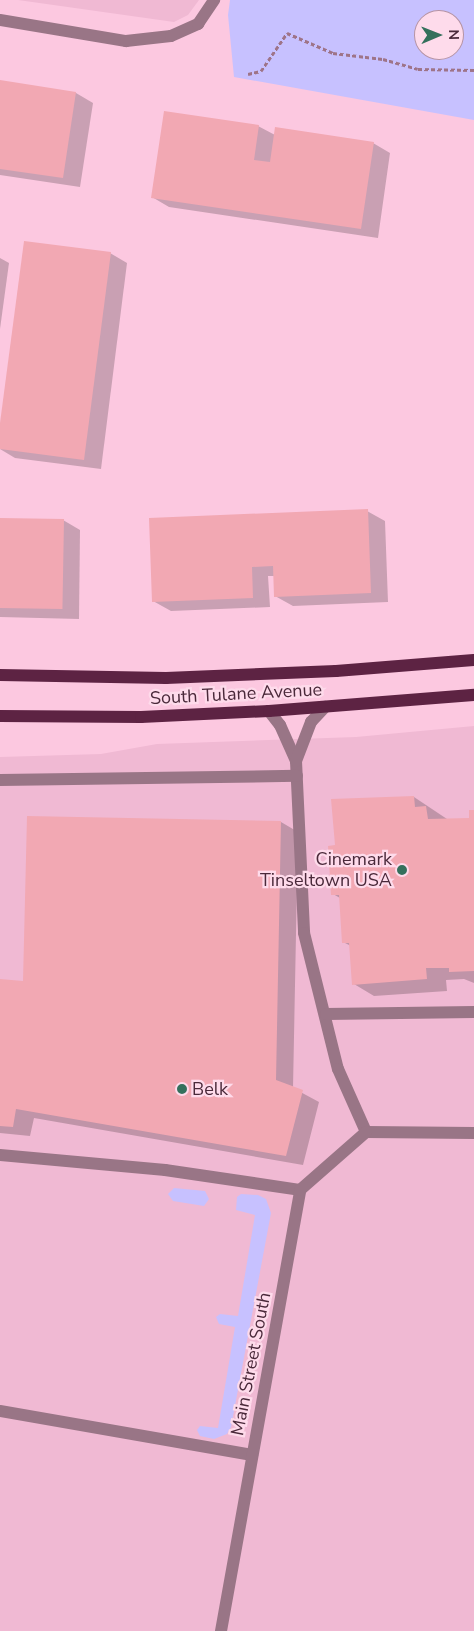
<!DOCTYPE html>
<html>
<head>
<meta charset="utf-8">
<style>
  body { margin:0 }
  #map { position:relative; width:474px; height:1631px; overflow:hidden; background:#fcc8e0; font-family:"Nunito Sans",sans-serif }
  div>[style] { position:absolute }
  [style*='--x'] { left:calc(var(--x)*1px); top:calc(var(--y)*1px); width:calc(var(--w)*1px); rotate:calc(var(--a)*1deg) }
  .built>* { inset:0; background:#f0b9d3 }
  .green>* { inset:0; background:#c7c1ff }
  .shadow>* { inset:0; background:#0003 }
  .building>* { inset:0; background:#f2a8b3; transform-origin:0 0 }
  .path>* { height:3px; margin-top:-1.5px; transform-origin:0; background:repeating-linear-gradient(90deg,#9e7488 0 4px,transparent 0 6.5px) }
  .minor>* { height:12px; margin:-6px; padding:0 6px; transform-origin:6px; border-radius:6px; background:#997586 }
  .major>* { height:12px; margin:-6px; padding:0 6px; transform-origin:6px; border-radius:6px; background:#5d2343 }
  .dots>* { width:14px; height:14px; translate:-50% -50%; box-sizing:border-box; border:2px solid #fedbeb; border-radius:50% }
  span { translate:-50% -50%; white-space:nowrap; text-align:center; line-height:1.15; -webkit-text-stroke:4.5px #fedbeb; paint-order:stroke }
  .street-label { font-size:18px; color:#4a293a }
  .poi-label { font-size:18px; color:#4a293a }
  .right { translate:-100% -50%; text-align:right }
  .left { translate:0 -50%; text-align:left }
  .north { position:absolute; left:414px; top:10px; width:50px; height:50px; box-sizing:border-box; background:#fedbeb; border:1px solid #b694a4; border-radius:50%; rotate:89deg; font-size:14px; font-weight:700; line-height:20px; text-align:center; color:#4a293a }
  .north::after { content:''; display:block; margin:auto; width:18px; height:22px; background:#34705c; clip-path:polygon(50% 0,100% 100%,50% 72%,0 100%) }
</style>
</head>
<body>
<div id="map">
  <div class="built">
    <i style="clip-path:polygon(18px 0,199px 0,188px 15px,174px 22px)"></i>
    <i style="clip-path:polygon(474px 726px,474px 1631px,0 1631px,0 757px,101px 754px,157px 744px,356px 737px)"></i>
  </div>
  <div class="green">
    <i style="clip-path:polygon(evenodd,230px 0,474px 0,474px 120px,234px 77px,228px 15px,230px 0,424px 20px,454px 20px,454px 50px,424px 50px,424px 20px)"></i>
    <i style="clip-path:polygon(174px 1188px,205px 1191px,209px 1199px,204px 1206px,173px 1201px,168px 1194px)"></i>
    <i style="clip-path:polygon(241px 1194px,258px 1195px,266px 1199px,271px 1213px,231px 1427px,227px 1434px,214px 1439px,200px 1436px,197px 1430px,200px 1426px,218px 1428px,235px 1327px,219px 1324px,216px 1317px,220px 1314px,238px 1316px,255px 1215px,236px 1210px,237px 1197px)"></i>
  </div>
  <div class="shadow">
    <i style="clip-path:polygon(0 82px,76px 93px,93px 103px,80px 187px,0 175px)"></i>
    <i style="clip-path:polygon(258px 126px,275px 135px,373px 143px,390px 153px,378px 238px,169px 207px,152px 197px)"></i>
    <i style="clip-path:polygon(110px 253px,127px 263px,101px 469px,15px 458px,0 449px,0 432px)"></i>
    <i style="clip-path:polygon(0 258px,9px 263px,0 329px)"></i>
    <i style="clip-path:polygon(367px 511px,385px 521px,388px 602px,293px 606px,275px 596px,274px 576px,268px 576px,270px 607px,171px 611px,153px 601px)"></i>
    <i style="clip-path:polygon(0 519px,63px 520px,80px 530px,79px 619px,0 617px)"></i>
    <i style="clip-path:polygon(414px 797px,447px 819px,471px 819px,474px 811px,474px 983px,464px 979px,446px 980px,447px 991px,374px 996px,354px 984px,351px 946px,343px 942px,340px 898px,333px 894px,336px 846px)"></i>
    <i style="clip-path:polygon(28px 817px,281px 822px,298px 832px,293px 1088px,319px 1102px,303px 1165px,34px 1118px,30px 1136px,0 1133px,0 980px,24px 982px)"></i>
  </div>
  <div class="building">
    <i style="clip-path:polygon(0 80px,76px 92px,63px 178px,0 169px)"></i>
    <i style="clip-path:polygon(164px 111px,259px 125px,254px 160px,270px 162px,275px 127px,374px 142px,361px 229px,151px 198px)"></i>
    <i style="clip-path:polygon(24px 241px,111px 252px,84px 460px,0 449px,0 423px)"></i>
    <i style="clip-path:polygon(368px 509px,371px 593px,274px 597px,273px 566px,252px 567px,253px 598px,152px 602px,149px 518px)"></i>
    <i style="left:0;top:518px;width:64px;height:90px;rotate:1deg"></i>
    <i style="clip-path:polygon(414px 796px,415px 807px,426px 806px,428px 819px,469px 818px,469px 810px,474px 810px,474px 971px,449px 972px,449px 968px,426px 968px,427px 979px,352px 985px,349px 943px,342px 943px,339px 895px,331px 895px,328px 846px,335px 845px,331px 799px)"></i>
    <i style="clip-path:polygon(27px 816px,281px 821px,276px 1080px,303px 1090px,286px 1156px,16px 1109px,13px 1127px,0 1126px,0 979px,23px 981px)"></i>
  </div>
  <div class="path">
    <i style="--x:248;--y:74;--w:13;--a:-13"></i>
    <i style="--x:261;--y:71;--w:46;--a:-55.6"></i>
    <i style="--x:287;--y:33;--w:50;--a:23.5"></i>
    <i style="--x:333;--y:53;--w:50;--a:6.8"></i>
    <i style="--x:383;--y:59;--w:36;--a:16"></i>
    <i style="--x:418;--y:69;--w:56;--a:1"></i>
  </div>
  <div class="minor">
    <i style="--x:0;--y:20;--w:128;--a:9.5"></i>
    <i style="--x:126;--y:41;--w:45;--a:-6.3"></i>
    <i style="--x:171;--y:36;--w:30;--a:-24"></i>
    <i style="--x:198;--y:24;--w:29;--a:-56"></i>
    <i style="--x:269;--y:711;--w:18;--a:52"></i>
    <i style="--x:280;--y:725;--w:39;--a:66"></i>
    <i style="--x:296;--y:761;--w:172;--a:87.3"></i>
    <i style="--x:304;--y:933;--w:140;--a:76"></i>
    <i style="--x:338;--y:1069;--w:69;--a:66"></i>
    <i style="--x:296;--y:761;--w:42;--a:-69"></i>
    <i style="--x:311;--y:722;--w:21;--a:-47"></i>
    <i style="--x:0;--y:780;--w:297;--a:-0.8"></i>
    <i style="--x:326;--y:1014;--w:148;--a:-0.8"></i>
    <i style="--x:366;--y:1132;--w:108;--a:0.5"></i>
    <i style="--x:0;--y:1155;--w:166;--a:5.2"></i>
    <i style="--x:165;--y:1170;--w:136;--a:8.4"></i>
    <i style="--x:0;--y:1411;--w:256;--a:9.9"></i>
    <i style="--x:221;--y:1631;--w:448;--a:-79.8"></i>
    <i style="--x:300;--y:1190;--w:88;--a:-41.3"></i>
  </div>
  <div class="major">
    <i style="--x:0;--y:675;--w:166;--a:1"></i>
    <i style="--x:166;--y:678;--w:170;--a:-2.4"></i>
    <i style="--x:336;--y:671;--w:138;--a:-4.6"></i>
    <i style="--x:0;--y:716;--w:141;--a:0.4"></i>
    <i style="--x:141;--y:717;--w:128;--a:-2.7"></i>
    <i style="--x:269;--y:711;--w:206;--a:-4.5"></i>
  </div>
  <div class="dots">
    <i style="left:402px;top:870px;background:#34705c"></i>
    <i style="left:182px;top:1089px;background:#34705c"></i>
  </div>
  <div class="street-label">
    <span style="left:236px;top:694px;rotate:-3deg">South Tulane Avenue</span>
    <span style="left:251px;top:1364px;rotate:-79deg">Main Street South</span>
  </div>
  <div class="poi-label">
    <span class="right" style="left:392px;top:870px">Cinemark<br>Tinseltown USA</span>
    <span class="left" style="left:192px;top:1089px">Belk</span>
  </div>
  <div class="north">N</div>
</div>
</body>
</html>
